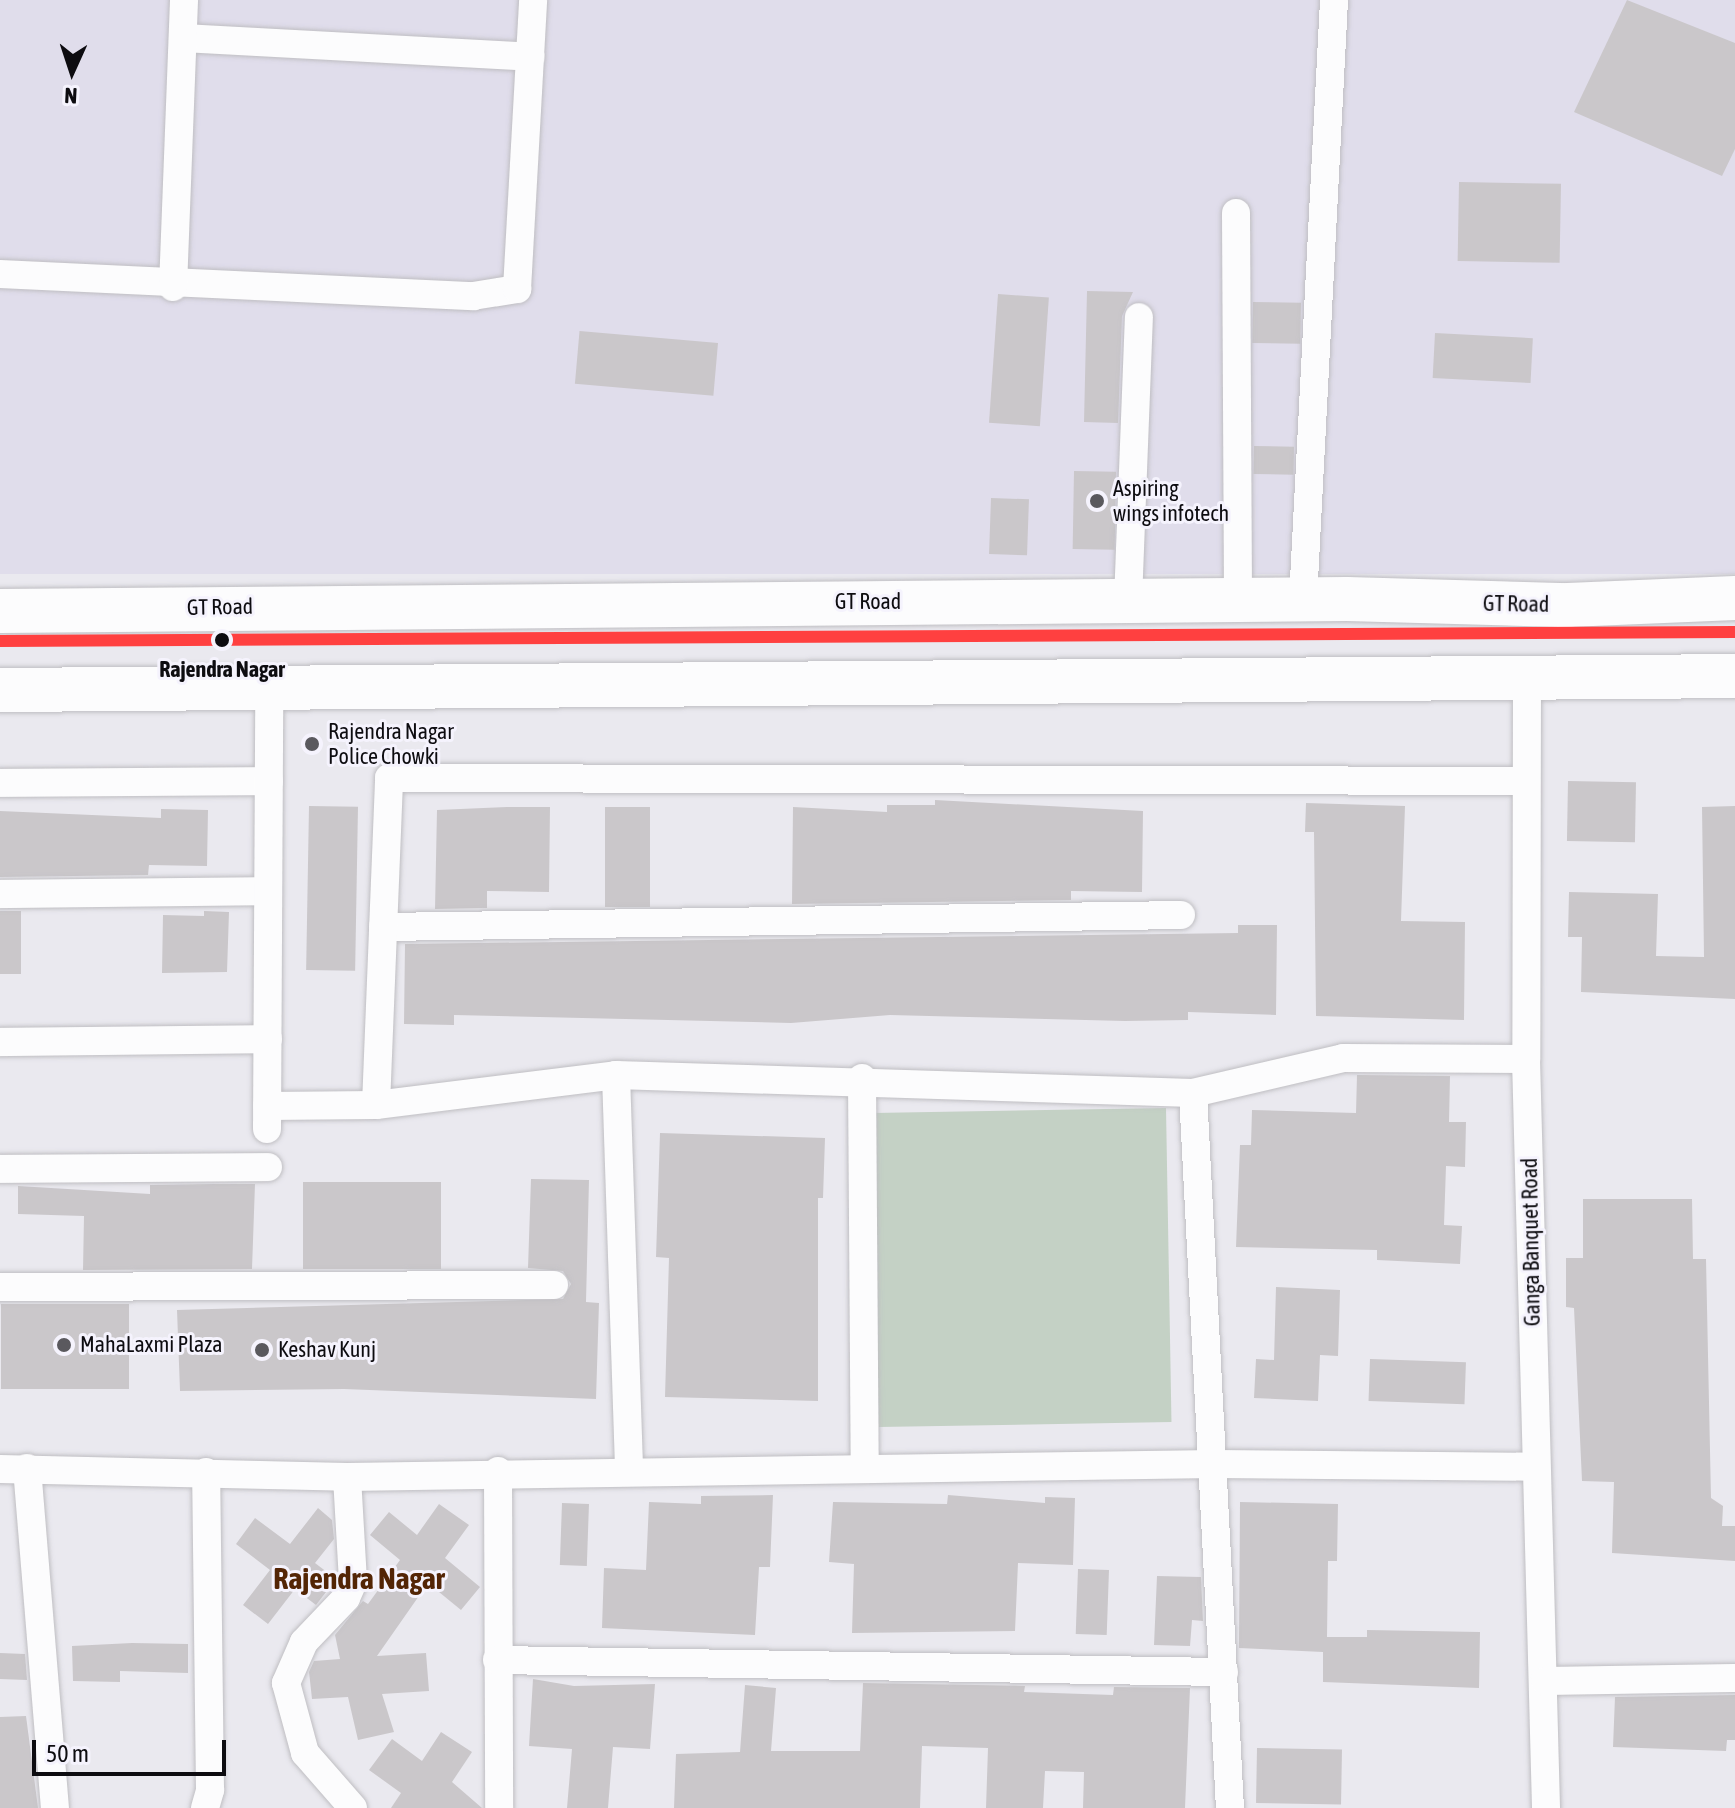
<!DOCTYPE html>
<html>
<head>
<meta charset="utf-8">
<style>
  body { margin:0 }
  #map { position:relative; width:1735px; height:1808px; overflow:hidden; background:#eae9ef; font-family:"Asap Condensed",sans-serif }
  div>[style] { position:absolute }
  [style*='--x'] { left:calc(var(--x)*1px); top:calc(var(--y)*1px); width:calc(var(--w)*1px); rotate:calc(var(--a)*1deg) }
  .built>* { inset:0; background:#e0ddeb; transform-origin:0 0 }
  .green>* { inset:0; background:#c4d1c5; transform-origin:0 0 }
  .building>* { inset:0; background:#cac7ca; transform-origin:0 0 }
  .roads { filter:drop-shadow(0 0 2px #bfbec2) drop-shadow(0 0 2px #bfbec2) }
  .minor>* { height:28px; margin:-14px; padding:0 14px; transform-origin:14px; border-radius:14px; background:#fcfcfd }
  .trunk>* { height:44px; margin:-22px; padding:0 22px; transform-origin:22px; border-radius:22px; background:#fcfcfd }
  .metro-1>* { height:12px; margin:-6px; padding:0 6px; transform-origin:6px; border-radius:6px; background:#ff4040 }
  .dots>* { width:22px; height:22px; translate:-50% -50%; box-sizing:border-box; border:4px solid #f5f3fd; border-radius:50% }
  span { translate:-50% -50%; white-space:nowrap; text-align:center; line-height:1.15; -webkit-text-stroke:6px #f5f3fd; paint-order:stroke }
  .poi-label { font-size:22px; color:#0d0c10 }
  .left { translate:0 -50%; text-align:left }
  .street-label { font-size:22px; color:#0d0c10 }
  .stop-label { font-size:22px; color:#0d0c10; font-weight:700 }
  .district-label { font-size:30px; color:#532505; font-weight:700 }
  .north { position:absolute; left:32px; top:32px; width:80px; height:80px; -webkit-text-stroke:6px #f5f3fd; paint-order:stroke; rotate:183deg; font-size:22px; font-weight:700; line-height:32px; text-align:center; color:#0d0c10 }
  .north::after { content:''; display:block; margin:auto; width:28px; height:36px; background:#0d0c10; clip-path:polygon(50% 0,100% 100%,50% 72%,0 100%) }
  .scale { position:absolute; left:32px; top:1740px; width:194px; height:36px; box-sizing:border-box; border:4px solid #0d0c10; border-top:0; padding-left:10px; font-size:24px; line-height:28px; white-space:nowrap; color:#0d0c10; -webkit-text-stroke:6px #f5f3fd; paint-order:stroke }
</style>
</head>
<body>
<div id="map">
  <div class="built">
    <i style="left:0;top:0;width:1735px;height:574px"></i>
  </div>
  <div class="green">
    <i style="left:1166px;top:1108px;width:314px;height:293px;rotate:89deg"></i>
  </div>
  <div class="building">
    <i style="clip-path:polygon(1627px 0,1735px 43px,1735px 149px,1722px 176px,1574px 112px)"></i>
    <i style="left:1459px;top:182px;width:102px;height:79px;rotate:1deg"></i>
    <i style="clip-path:polygon(1087px 291px,1133px 292px,1122px 316px,1118px 423px,1084px 422px)"></i>
    <i style="left:998px;top:294px;width:51px;height:129px;rotate:4deg"></i>
    <i style="left:1253px;top:302px;width:48px;height:41px;rotate:1deg"></i>
    <i style="left:1435px;top:333px;width:98px;height:45px;rotate:3deg"></i>
    <i style="left:718px;top:343px;width:53px;height:139px;rotate:95deg"></i>
    <i style="left:1254px;top:446px;width:40px;height:28px;rotate:1deg"></i>
    <i style="left:1074px;top:471px;width:42px;height:78px;rotate:1deg"></i>
    <i style="left:991px;top:498px;width:38px;height:56px;rotate:2deg"></i>
    <i style="left:1568px;top:781px;width:68px;height:60px;rotate:1deg"></i>
    <i style="clip-path:polygon(935px 800px,1143px 811px,1142px 892px,1071px 891px,1071px 900px,792px 904px,793px 807px,887px 812px,887px 805px,935px 805px)"></i>
    <i style="clip-path:polygon(1306px 803px,1405px 806px,1401px 921px,1465px 922px,1464px 1020px,1316px 1016px,1314px 832px,1305px 832px)"></i>
    <i style="left:309px;top:806px;width:49px;height:164px;rotate:1deg"></i>
    <i style="clip-path:polygon(1735px 806px,1735px 999px,1581px 992px,1582px 937px,1568px 937px,1569px 892px,1658px 894px,1656px 956px,1704px 957px,1702px 807px)"></i>
    <i style="clip-path:polygon(507px 807px,550px 807px,549px 892px,487px 891px,487px 908px,435px 909px,437px 810px)"></i>
    <i style="left:605px;top:807px;width:45px;height:100px"></i>
    <i style="clip-path:polygon(161px 809px,208px 810px,207px 866px,149px 865px,148px 875px,0 877px,0 811px,161px 818px)"></i>
    <i style="left:0;top:911px;width:21px;height:63px"></i>
    <i style="clip-path:polygon(204px 911px,229px 912px,227px 972px,162px 973px,163px 915px,204px 916px)"></i>
    <i style="clip-path:polygon(1238px 925px,1277px 925px,1276px 1015px,1188px 1012px,1188px 1020px,1125px 1021px,890px 1015px,791px 1023px,454px 1015px,454px 1025px,404px 1024px,405px 944px,1238px 933px)"></i>
    <i style="clip-path:polygon(1357px 1075px,1450px 1076px,1449px 1122px,1466px 1122px,1465px 1167px,1446px 1166px,1444px 1225px,1462px 1226px,1460px 1264px,1377px 1260px,1377px 1250px,1236px 1247px,1240px 1145px,1251px 1145px,1252px 1110px,1356px 1113px)"></i>
    <i style="clip-path:polygon(660px 1133px,825px 1138px,823px 1198px,818px 1198px,818px 1401px,665px 1397px,669px 1258px,656px 1257px)"></i>
    <i style="clip-path:polygon(531px 1179px,589px 1180px,586px 1302px,599px 1303px,596px 1399px,344px 1389px,180px 1391px,177px 1310px,563px 1299px,571px 1284px,563px 1271px,528px 1268px)"></i>
    <i style="left:303px;top:1182px;width:138px;height:87px"></i>
    <i style="clip-path:polygon(214px 1184px,255px 1184px,252px 1269px,83px 1270px,84px 1216px,18px 1214px,18px 1186px,150px 1194px,150px 1185px)"></i>
    <i style="clip-path:polygon(1583px 1199px,1692px 1199px,1693px 1259px,1706px 1259px,1711px 1498px,1723px 1506px,1722px 1526px,1735px 1526px,1735px 1561px,1612px 1553px,1614px 1482px,1582px 1481px,1574px 1308px,1566px 1307px,1566px 1258px,1583px 1258px)"></i>
    <i style="clip-path:polygon(1276px 1287px,1340px 1290px,1338px 1356px,1320px 1355px,1318px 1401px,1254px 1398px,1256px 1359px,1274px 1360px)"></i>
    <i style="left:1px;top:1304px;width:128px;height:85px"></i>
    <i style="left:1370px;top:1359px;width:96px;height:42px;rotate:2deg"></i>
    <i style="clip-path:polygon(773px 1495px,770px 1567px,759px 1567px,755px 1635px,602px 1628px,604px 1568px,646px 1570px,649px 1502px,701px 1504px,701px 1496px)"></i>
    <i style="clip-path:polygon(948px 1495px,1045px 1503px,1045px 1497px,1075px 1498px,1073px 1565px,1018px 1563px,1015px 1631px,852px 1633px,854px 1564px,829px 1562px,833px 1502px,947px 1504px)"></i>
    <i style="clip-path:polygon(1240px 1502px,1338px 1504px,1337px 1561px,1328px 1561px,1327px 1637px,1367px 1637px,1367px 1630px,1480px 1632px,1479px 1688px,1323px 1682px,1323px 1652px,1239px 1648px)"></i>
    <i style="left:562px;top:1503px;width:27px;height:62px;rotate:2deg"></i>
    <i style="clip-path:polygon(439px 1504px,469px 1525px,445px 1558px,480px 1587px,461px 1610px,428px 1583px,377px 1656px,426px 1653px,429px 1691px,382px 1694px,394px 1732px,358px 1740px,348px 1697px,312px 1699px,309px 1672px,314px 1661px,340px 1659px,335px 1635px,363px 1601px,368px 1604px,400px 1560px,370px 1535px,389px 1512px,417px 1535px)"></i>
    <i style="clip-path:polygon(318px 1508px,332px 1520px,334px 1539px,315px 1563px,336px 1579px,316px 1605px,295px 1589px,268px 1624px,243px 1605px,270px 1570px,236px 1544px,255px 1518px,290px 1544px)"></i>
    <i style="left:1078px;top:1569px;width:31px;height:65px;rotate:2deg"></i>
    <i style="clip-path:polygon(1157px 1576px,1201px 1577px,1203px 1621px,1192px 1620px,1190px 1646px,1154px 1645px)"></i>
    <i style="clip-path:polygon(132px 1643px,188px 1644px,188px 1673px,120px 1671px,120px 1682px,73px 1681px,72px 1646px)"></i>
    <i style="clip-path:polygon(0 1653px,25px 1654px,27px 1680px,0 1679px)"></i>
    <i style="clip-path:polygon(533px 1679px,574px 1686px,655px 1684px,650px 1749px,613px 1747px,608px 1808px,567px 1808px,572px 1749px,529px 1746px)"></i>
    <i style="clip-path:polygon(863px 1683px,1025px 1686px,1024px 1692px,1113px 1695px,1114px 1687px,1190px 1688px,1185px 1808px,1083px 1808px,1084px 1772px,1045px 1771px,1043px 1808px,986px 1808px,988px 1748px,922px 1746px,920px 1808px,674px 1808px,676px 1754px,740px 1752px,745px 1685px,776px 1688px,771px 1751px,860px 1751px)"></i>
    <i style="clip-path:polygon(1735px 1695px,1735px 1740px,1727px 1740px,1726px 1751px,1613px 1747px,1615px 1697px)"></i>
    <i style="clip-path:polygon(26px 1716px,38px 1808px,0 1808px,0 1717px)"></i>
    <i style="clip-path:polygon(441px 1732px,472px 1752px,452px 1782px,482px 1808px,391px 1808px,401px 1793px,369px 1770px,392px 1739px,422px 1761px)"></i>
    <i style="left:1257px;top:1748px;width:85px;height:55px;rotate:1deg"></i>
  </div>
  <div class="roads">
    <div class="minor">
      <i style="--x:183;--y:38;--w:348;--a:3.1"></i>
      <i style="--x:1236;--y:213;--w:387;--a:89.7"></i>
      <i style="--x:0;--y:274;--w:474;--a:2.7"></i>
      <i style="--x:473;--y:296;--w:45;--a:-9"></i>
      <i style="--x:517;--y:289;--w:289;--a:-86.8"></i>
      <i style="--x:173;--y:287;--w:287;--a:-87.8"></i>
      <i style="--x:1303;--y:600;--w:601;--a:-87.04"></i>
      <i style="--x:1128;--y:601;--w:284;--a:-87.8"></i>
      <i style="--x:1527;--y:676;--w:383;--a:90.1"></i>
      <i style="--x:1526;--y:1059;--w:749;--a:88.47"></i>
      <i style="--x:0;--y:783;--w:269;--a:-0.4"></i>
      <i style="--x:0;--y:894;--w:268;--a:-0.6"></i>
      <i style="--x:383;--y:927;--w:798;--a:-0.86"></i>
      <i style="--x:0;--y:1042;--w:268;--a:-0.6"></i>
      <i style="--x:616;--y:1075;--w:397;--a:88.1"></i>
      <i style="--x:862;--y:1078;--w:391;--a:89.6"></i>
      <i style="--x:1193;--y:1093;--w:716;--a:87.04"></i>
      <i style="--x:376;--y:1105;--w:327;--a:-87.7"></i>
      <i style="--x:389;--y:778;--w:1134;--a:0.15"></i>
      <i style="--x:267;--y:1106;--w:109;--a:-0.5"></i>
      <i style="--x:376;--y:1105;--w:242;--a:-7.1"></i>
      <i style="--x:616;--y:1075;--w:577;--a:1.79"></i>
      <i style="--x:1193;--y:1093;--w:154;--a:-13.1"></i>
      <i style="--x:1343;--y:1058;--w:183;--a:0.3"></i>
      <i style="--x:267;--y:1129;--w:439;--a:-89.7"></i>
      <i style="--x:0;--y:1169;--w:268;--a:-0.4"></i>
      <i style="--x:0;--y:1287;--w:554;--a:-0.21"></i>
      <i style="--x:27;--y:1468;--w:341;--a:85.3"></i>
      <i style="--x:0;--y:1469;--w:347;--a:1.3"></i>
      <i style="--x:347;--y:1477;--w:869;--a:-0.86"></i>
      <i style="--x:1216;--y:1464;--w:320;--a:0.5"></i>
      <i style="--x:498;--y:1471;--w:337;--a:89.8"></i>
      <i style="--x:347;--y:1477;--w:105;--a:86.7"></i>
      <i style="--x:353;--y:1582;--w:17;--a:114"></i>
      <i style="--x:346;--y:1598;--w:61;--a:133.7"></i>
      <i style="--x:304;--y:1642;--w:45;--a:113.7"></i>
      <i style="--x:286;--y:1683;--w:73;--a:74.8"></i>
      <i style="--x:305;--y:1753;--w:73;--a:48.9"></i>
      <i style="--x:497;--y:1660;--w:727;--a:0.95"></i>
      <i style="--x:1545;--y:1681;--w:190;--a:-0.9"></i>
      <i style="--x:205;--y:1808;--w:19;--a:-74"></i>
      <i style="--x:210;--y:1790;--w:318;--a:-90.7"></i>
    </div>
    <div class="trunk">
      <i style="--x:0;--y:611;--w:1347;--a:-0.51"></i>
      <i style="--x:1347;--y:599;--w:221;--a:1.6"></i>
      <i style="--x:1568;--y:605;--w:167;--a:-2.4"></i>
      <i style="--x:0;--y:690;--w:1735;--a:-0.46"></i>
    </div>
  </div>
  <div class="metro-1">
    <i style="--x:0;--y:641;--w:1735;--a:-0.3"></i>
  </div>
  <div class="dots">
    <i style="left:1097px;top:501px;background:#5a595e"></i>
    <i style="left:222px;top:640px;background:#0d0c10"></i>
    <i style="left:312px;top:744px;background:#5a595e"></i>
    <i style="left:64px;top:1345px;background:#5a595e"></i>
    <i style="left:262px;top:1350px;background:#5a595e"></i>
  </div>
  <div class="poi-label">
    <span class="left" style="left:1113px;top:501px">Aspiring<br>wings infotech</span>
    <span class="left" style="left:328px;top:744px">Rajendra Nagar<br>Police Chowki</span>
    <span class="left" style="left:80px;top:1345px">MahaLaxmi Plaza</span>
    <span class="left" style="left:278px;top:1350px">Keshav Kunj</span>
  </div>
  <div class="street-label">
    <span style="left:868px;top:602px">GT Road</span>
    <span style="left:1516px;top:604px;rotate:1deg">GT Road</span>
    <span style="left:220px;top:607px;rotate:-1deg">GT Road</span>
    <span style="left:1531px;top:1242px;rotate:-91deg">Ganga Banquet Road</span>
  </div>
  <div class="stop-label">
    <span style="left:222px;top:670px">Rajendra Nagar</span>
  </div>
  <div class="district-label">
    <span style="left:359px;top:1578px">Rajendra Nagar</span>
  </div>
  <div class="north">N</div>
  <div class="scale">50 m</div>
</div>
</body>
</html>
